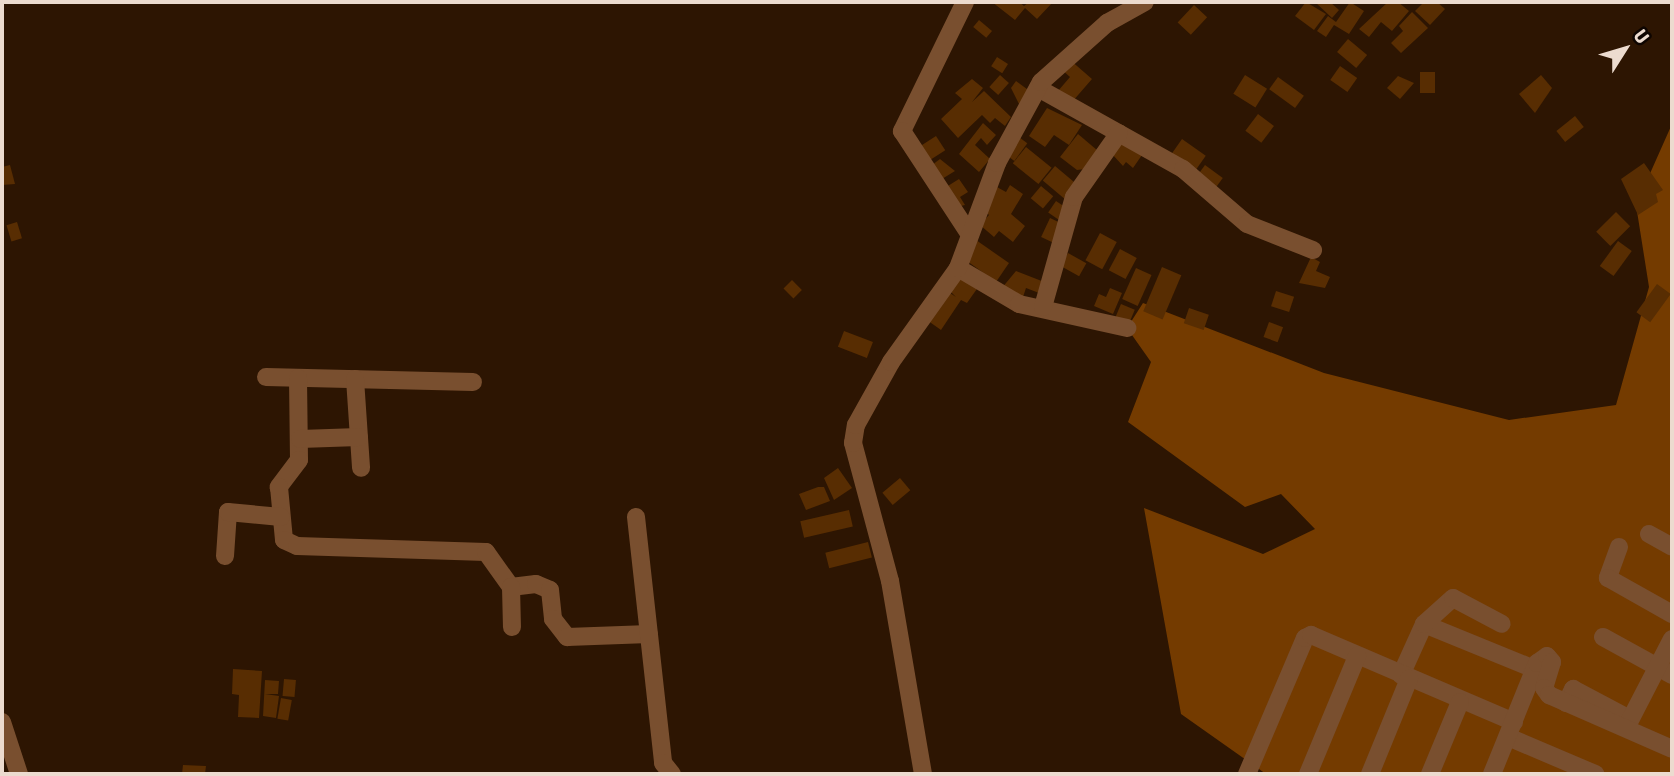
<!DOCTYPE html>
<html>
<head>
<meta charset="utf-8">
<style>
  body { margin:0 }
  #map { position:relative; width:1674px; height:776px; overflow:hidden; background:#2d1502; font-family:"Asap Condensed",sans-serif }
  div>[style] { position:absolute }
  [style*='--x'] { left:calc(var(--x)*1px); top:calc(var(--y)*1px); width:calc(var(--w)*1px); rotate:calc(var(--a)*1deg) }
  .forest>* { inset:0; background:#743b00 }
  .building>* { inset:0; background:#582d02; transform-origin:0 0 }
  .minor>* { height:18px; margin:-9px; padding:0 9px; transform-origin:9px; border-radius:9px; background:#794f2f }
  span { translate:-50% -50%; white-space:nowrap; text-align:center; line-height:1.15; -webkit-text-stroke:7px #0e0501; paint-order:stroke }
  .frame { position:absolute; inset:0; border:4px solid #ecdbcf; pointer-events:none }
  .north { position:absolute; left:1590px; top:14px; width:70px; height:70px; -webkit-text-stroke:5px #0e0501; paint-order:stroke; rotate:53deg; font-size:19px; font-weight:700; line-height:28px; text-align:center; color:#ecdbcf }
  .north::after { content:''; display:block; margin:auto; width:24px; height:32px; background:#ecdbcf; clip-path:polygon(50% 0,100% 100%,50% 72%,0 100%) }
</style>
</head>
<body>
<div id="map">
  <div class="forest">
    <i style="clip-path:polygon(1672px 124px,1672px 774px,1266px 774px,1181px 714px,1144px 508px,1263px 554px,1315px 529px,1281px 494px,1245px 507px,1128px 422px,1151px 362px,1127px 328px,1143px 303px,1324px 373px,1509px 420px,1616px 405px,1649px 287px,1636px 205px)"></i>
  </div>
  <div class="building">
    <i style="clip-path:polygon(992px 2px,1019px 2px,1024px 6px,1029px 2px,1053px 2px,1037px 19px,1025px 8px,1015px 20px)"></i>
    <i style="clip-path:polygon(1306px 2px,1326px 14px,1314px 30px,1295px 16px)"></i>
    <i style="clip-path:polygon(1315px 2px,1330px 2px,1339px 10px,1332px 18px)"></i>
    <i style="clip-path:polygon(1350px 2px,1364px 11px,1349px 34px,1334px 25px,1326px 37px,1317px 31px,1328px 16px,1336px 22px)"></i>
    <i style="clip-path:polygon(1388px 2px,1398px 2px,1409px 11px,1392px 31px,1381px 22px,1369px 37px,1359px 29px)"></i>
    <i style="clip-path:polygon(1424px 2px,1437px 2px,1445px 9px,1430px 25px,1415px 11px)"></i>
    <i style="left:1194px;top:5px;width:18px;height:24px;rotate:43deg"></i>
    <i style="clip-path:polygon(1412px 12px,1428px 28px,1401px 53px,1391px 43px,1403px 31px,1399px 26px)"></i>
    <i style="left:979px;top:20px;width:17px;height:9px;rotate:40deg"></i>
    <i style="left:1348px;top:39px;width:25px;height:17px;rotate:40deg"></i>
    <i style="left:997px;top:57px;width:13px;height:11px;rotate:32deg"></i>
    <i style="clip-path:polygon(1069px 59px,1092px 79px,1072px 102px,1058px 91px,1070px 77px,1061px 69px)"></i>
    <i style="left:1340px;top:66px;width:21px;height:17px;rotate:35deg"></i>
    <i style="left:1420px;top:72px;width:15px;height:21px"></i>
    <i style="left:1000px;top:75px;width:12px;height:16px;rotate:42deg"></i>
    <i style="left:1245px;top:75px;width:26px;height:22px;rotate:32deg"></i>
    <i style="clip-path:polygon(1541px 75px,1552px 88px,1535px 113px,1519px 94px)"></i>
    <i style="clip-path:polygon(1398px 76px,1414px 83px,1400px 99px,1387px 88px)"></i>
    <i style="left:1278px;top:77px;width:32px;height:15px;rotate:36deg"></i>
    <i style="clip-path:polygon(972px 79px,983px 88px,972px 102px,984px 91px,1011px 117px,1005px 126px,995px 118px,990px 123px,982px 115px,958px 138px,941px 119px,962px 99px,955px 93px)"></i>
    <i style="clip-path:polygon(1016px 81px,1031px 92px,1020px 106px,1011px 88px)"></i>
    <i style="clip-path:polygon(1047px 108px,1082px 125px,1069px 145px,1054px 135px,1045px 147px,1029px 136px)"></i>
    <i style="left:1258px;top:114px;width:20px;height:21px;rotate:37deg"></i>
    <i style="left:1575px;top:116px;width:14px;height:24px;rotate:51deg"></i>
    <i style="clip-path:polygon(983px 123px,996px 135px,987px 145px,981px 138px,975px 145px,990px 159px,979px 172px,959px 154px)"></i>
    <i style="clip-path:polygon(1078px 134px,1104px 156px,1093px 168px,1077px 170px,1060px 157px)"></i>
    <i style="left:1016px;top:135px;width:14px;height:22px;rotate:36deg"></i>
    <i style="left:936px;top:136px;width:17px;height:19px;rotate:57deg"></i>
    <i style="left:1182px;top:139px;width:29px;height:22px;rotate:35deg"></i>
    <i style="clip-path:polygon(1121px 141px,1142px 155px,1133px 168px,1126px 162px,1123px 166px,1112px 154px)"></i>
    <i style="left:1026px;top:147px;width:33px;height:21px;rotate:39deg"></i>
    <i style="clip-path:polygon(940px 159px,955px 171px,942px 179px,932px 165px)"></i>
    <i style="clip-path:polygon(1644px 163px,1663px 190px,1656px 194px,1658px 202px,1638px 215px,1621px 179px)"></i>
    <i style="clip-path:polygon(10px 165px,15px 184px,2px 185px,2px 167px)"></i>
    <i style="left:1205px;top:165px;width:22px;height:14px;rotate:36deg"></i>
    <i style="left:1055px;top:166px;width:31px;height:19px;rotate:40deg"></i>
    <i style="clip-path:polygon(959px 179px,968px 192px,960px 197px,965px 205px,956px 207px,943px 189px)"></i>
    <i style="clip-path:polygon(1010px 185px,1023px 194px,1011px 214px,1025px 226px,1013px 242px,999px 231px,994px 237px,980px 225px,989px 215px,985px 211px,992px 202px,987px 199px,995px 186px,1006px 192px)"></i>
    <i style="left:1041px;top:186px;width:16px;height:16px;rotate:40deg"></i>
    <i style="left:1056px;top:201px;width:14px;height:14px;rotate:34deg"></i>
    <i style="left:1616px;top:212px;width:20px;height:28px;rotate:45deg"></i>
    <i style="left:1050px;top:218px;width:17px;height:21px;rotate:25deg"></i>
    <i style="left:17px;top:222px;width:17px;height:11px;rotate:73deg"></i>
    <i style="left:1100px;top:233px;width:19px;height:31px;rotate:28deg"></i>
    <i style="clip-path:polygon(976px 240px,1009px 263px,996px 282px,967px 261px)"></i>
    <i style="left:1618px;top:241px;width:17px;height:31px;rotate:36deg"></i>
    <i style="left:1120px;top:249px;width:19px;height:24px;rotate:28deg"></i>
    <i style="left:1068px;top:253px;width:21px;height:15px;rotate:29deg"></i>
    <i style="clip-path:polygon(1311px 257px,1320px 262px,1316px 271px,1330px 277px,1325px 288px,1299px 283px)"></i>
    <i style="left:1162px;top:267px;width:21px;height:48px;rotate:23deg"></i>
    <i style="left:1136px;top:268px;width:17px;height:34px;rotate:24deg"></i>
    <i style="clip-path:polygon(1016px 271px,1052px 285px,1047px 296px,1026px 288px,1023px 297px,1001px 289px)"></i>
    <i style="clip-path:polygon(961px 273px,979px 286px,967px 303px,961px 300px,941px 330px,924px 318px,944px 289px,956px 297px,949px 290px)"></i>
    <i style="left:792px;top:280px;width:14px;height:12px;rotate:45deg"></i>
    <i style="left:1657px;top:284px;width:17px;height:35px;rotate:36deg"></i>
    <i style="clip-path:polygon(1110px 288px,1122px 293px,1113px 314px,1094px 306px,1099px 294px,1106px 297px)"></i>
    <i style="left:1276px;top:291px;width:19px;height:16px;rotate:18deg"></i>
    <i style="left:1121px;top:304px;width:15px;height:17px;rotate:23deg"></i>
    <i style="left:1189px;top:308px;width:21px;height:16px;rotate:19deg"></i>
    <i style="left:1269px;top:322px;width:15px;height:16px;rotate:20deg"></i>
    <i style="left:844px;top:331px;width:31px;height:17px;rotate:21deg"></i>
    <i style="clip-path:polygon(838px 468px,852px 488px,834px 500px,824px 478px)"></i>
    <i style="left:900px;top:478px;width:16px;height:23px;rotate:50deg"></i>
    <i style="clip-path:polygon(818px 487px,824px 487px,830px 501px,806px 510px,799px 494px)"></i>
    <i style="left:849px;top:510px;width:17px;height:50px;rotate:77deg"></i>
    <i style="left:868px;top:542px;width:16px;height:44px;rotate:76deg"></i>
    <i style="clip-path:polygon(233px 669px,262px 671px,259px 718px,238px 717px,239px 695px,232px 694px)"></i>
    <i style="left:284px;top:679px;width:12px;height:17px;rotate:5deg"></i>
    <i style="clip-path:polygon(265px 680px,279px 681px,278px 694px,265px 694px,279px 696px,276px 718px,263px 716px)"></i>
    <i style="left:281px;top:698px;width:11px;height:21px;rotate:10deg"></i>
    <i style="clip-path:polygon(183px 765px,206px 766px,205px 774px,182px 774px)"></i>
  </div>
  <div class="minor">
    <i style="--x:965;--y:2;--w:144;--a:116"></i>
    <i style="--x:902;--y:131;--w:124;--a:56.8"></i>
    <i style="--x:1038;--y:88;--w:166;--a:29.2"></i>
    <i style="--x:1183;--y:169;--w:84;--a:40.7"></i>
    <i style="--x:1247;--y:224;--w:71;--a:21.5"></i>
    <i style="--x:958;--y:268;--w:71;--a:30.5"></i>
    <i style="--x:1019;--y:304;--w:111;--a:12.5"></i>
    <i style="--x:1043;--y:307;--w:114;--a:-74.3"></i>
    <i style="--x:1074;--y:197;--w:78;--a:-54.9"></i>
    <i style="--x:266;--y:377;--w:207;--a:1.4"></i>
    <i style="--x:298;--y:378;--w:82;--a:89.3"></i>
    <i style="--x:299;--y:460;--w:34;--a:127"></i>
    <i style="--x:279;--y:487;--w:53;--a:84.6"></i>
    <i style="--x:284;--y:540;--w:14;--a:25"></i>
    <i style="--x:297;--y:546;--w:189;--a:1.8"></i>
    <i style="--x:486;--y:552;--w:43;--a:54.5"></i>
    <i style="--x:511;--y:587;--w:25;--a:-7"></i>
    <i style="--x:536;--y:584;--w:15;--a:23"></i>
    <i style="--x:550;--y:590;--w:29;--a:84"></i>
    <i style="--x:553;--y:619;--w:23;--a:52"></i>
    <i style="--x:567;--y:637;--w:82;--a:-2.1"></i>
    <i style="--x:355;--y:379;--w:89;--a:86.1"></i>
    <i style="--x:300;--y:439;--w:59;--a:-1.9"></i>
    <i style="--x:636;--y:517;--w:247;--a:83.7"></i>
    <i style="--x:663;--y:763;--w:14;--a:51"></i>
    <i style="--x:1649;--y:534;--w:26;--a:29"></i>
    <i style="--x:1619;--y:547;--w:33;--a:110"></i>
    <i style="--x:1608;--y:578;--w:73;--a:29.4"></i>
    <i style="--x:225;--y:556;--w:44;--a:-86.1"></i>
    <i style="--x:228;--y:512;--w:53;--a:5.4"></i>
    <i style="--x:511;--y:587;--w:40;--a:88.6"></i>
    <i style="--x:1424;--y:624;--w:119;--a:22.2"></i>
    <i style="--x:1603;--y:637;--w:79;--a:28.8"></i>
    <i style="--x:1401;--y:675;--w:56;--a:-65.7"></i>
    <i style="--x:1424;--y:624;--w:39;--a:-42"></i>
    <i style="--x:1453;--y:598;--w:55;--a:28"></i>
    <i style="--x:1566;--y:703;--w:16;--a:-63"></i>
    <i style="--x:1573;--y:689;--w:64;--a:27.8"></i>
    <i style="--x:2;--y:722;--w:55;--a:71.9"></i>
    <i style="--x:1626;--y:728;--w:100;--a:-62.7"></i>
    <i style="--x:1508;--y:737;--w:95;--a:23"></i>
    <i style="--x:923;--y:774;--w:196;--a:-99.7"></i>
    <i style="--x:890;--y:581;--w:143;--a:-105"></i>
    <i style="--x:853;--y:443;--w:18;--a:-81"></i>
    <i style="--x:856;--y:425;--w:72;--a:-60.9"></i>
    <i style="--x:891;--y:362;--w:115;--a:-54.5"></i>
    <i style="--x:958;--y:268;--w:112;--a:-69.6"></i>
    <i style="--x:997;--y:163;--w:92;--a:-61.5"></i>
    <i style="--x:1041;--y:82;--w:89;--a:-41.8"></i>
    <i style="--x:1107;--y:23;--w:43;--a:-28.9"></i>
    <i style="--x:1247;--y:774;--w:148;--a:-66.9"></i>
    <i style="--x:1305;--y:638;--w:7;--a:-27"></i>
    <i style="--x:1311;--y:635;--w:221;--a:23.2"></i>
    <i style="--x:1308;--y:774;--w:128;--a:-67.4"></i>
    <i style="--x:1370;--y:774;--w:103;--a:-67.7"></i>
    <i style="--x:1430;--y:774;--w:78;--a:-67.4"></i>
    <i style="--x:1492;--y:774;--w:120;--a:-67.9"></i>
    <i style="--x:1537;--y:663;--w:12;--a:-35"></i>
    <i style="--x:1547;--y:656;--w:8;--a:50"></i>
    <i style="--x:1552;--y:662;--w:27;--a:107"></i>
    <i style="--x:1544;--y:688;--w:9;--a:54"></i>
    <i style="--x:1549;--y:695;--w:134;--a:23.7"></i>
  </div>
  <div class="frame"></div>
  <div class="north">U</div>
</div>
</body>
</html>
